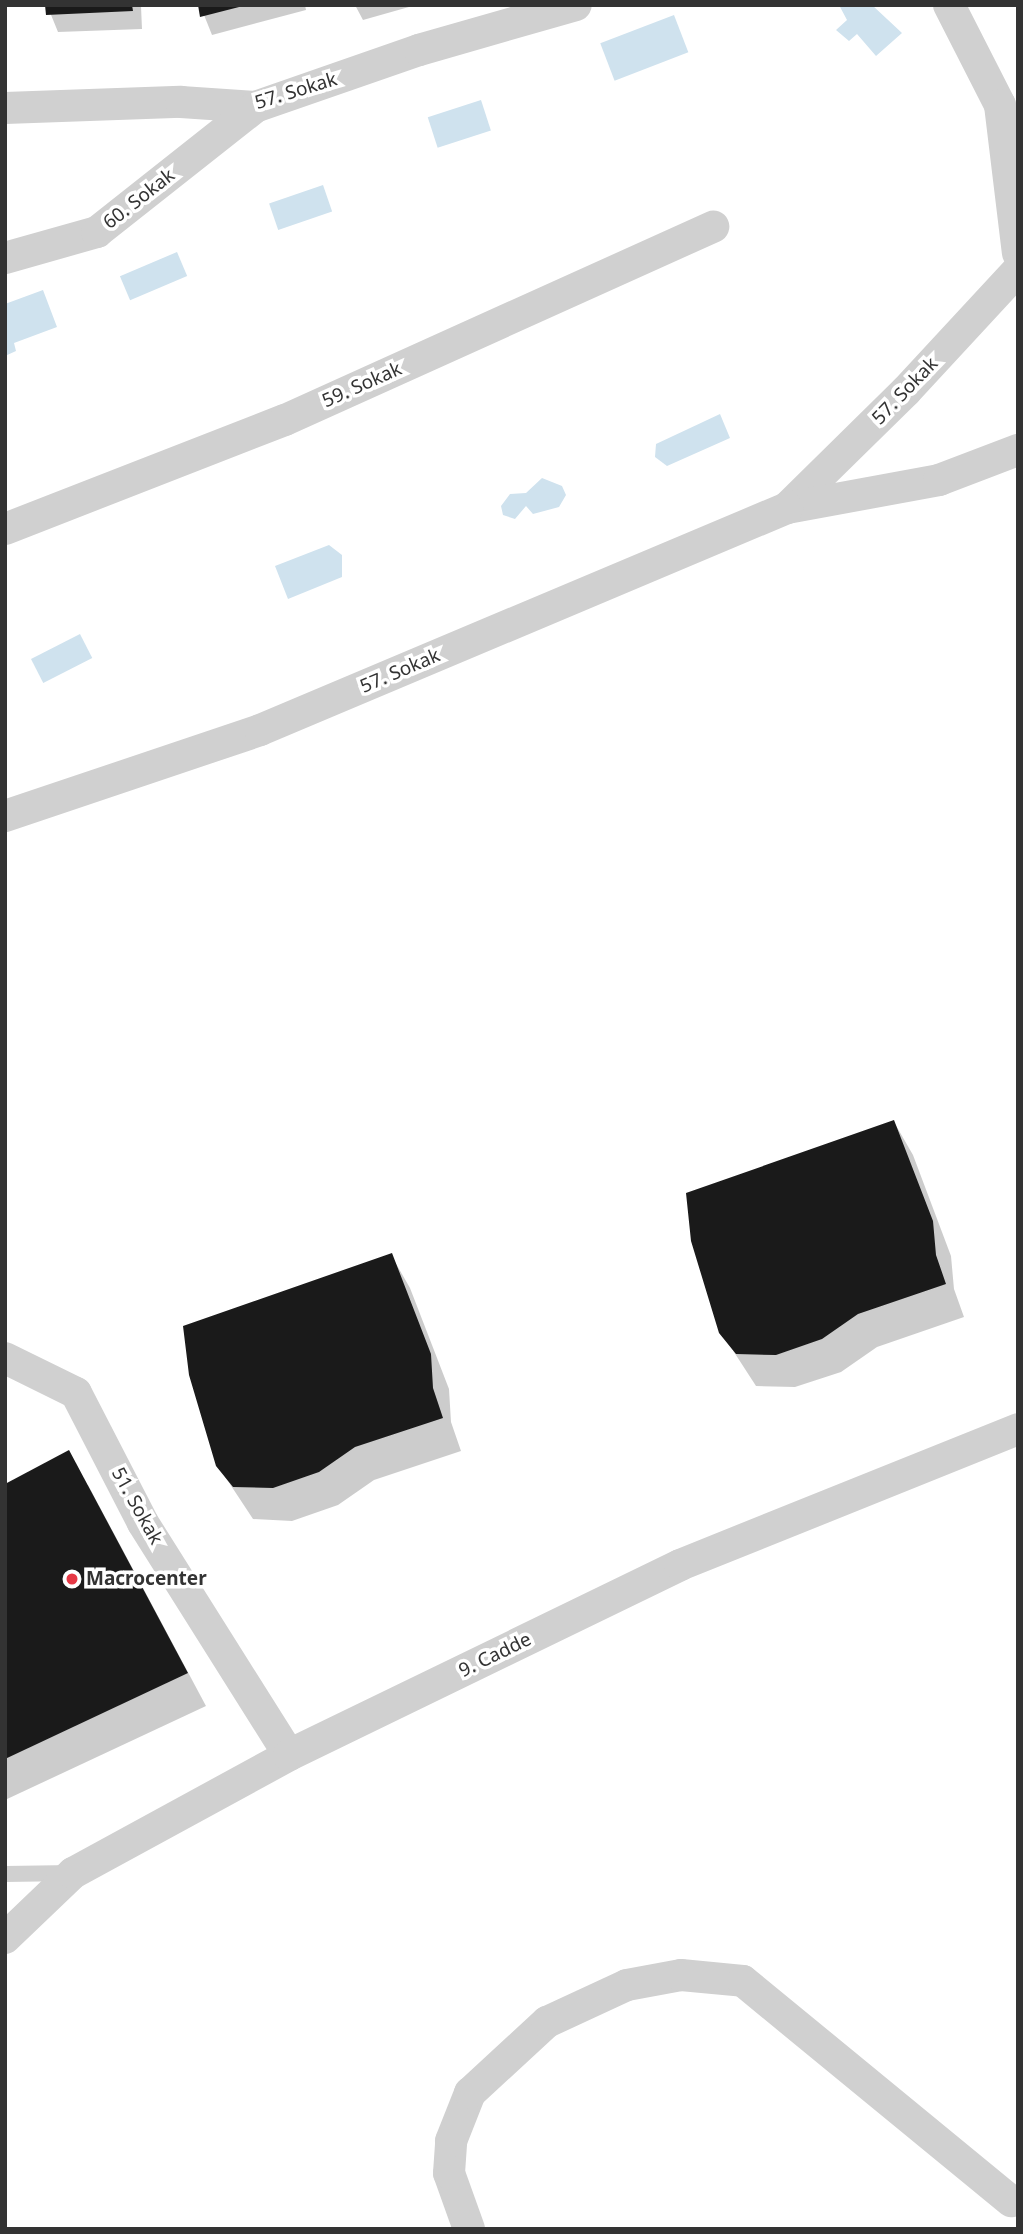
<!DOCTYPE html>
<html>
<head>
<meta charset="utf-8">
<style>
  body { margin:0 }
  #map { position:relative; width:1023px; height:2234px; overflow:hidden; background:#fff; font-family:"Noto Sans",sans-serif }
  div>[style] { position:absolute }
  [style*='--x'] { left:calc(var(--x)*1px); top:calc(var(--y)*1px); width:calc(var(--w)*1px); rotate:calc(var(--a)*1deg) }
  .water>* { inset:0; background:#cfe2ee; transform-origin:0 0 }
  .shadow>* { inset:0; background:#0003 }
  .building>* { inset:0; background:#1a1a1a }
  .service>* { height:16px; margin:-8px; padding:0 8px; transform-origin:8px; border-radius:8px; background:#d0d0d0 }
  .minor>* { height:32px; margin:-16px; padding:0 16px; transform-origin:16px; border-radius:16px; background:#d0d0d0 }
  .dots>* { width:19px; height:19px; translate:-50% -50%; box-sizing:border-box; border:4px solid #fff; border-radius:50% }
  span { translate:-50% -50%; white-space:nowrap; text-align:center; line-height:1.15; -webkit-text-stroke:7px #fff; paint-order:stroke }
  .street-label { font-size:19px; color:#333 }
  .poi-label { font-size:19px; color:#333; font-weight:700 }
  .left { translate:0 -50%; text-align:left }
  .frame { position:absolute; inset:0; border:7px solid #333; pointer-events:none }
</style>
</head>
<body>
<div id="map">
  <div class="water">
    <i style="clip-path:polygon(839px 5px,872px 5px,902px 33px,876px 56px,857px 34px,849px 41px,836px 30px,847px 20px)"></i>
    <i style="left:674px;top:15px;width:40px;height:79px;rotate:69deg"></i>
    <i style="left:481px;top:100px;width:32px;height:56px;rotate:72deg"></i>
    <i style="left:323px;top:185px;width:28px;height:57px;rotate:71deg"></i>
    <i style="left:177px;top:252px;width:26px;height:62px;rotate:67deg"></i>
    <i style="clip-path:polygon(43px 290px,57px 327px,14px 343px,16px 351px,5px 356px,5px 304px)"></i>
    <i style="clip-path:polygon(720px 414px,730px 438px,667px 466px,655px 457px,656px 444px)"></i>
    <i style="clip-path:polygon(542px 478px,562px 486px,566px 495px,559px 507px,533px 514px,526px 506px,515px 519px,503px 515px,501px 506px,510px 494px,526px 493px)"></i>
    <i style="clip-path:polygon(329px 545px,342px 555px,342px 577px,288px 599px,275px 566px)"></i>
    <i style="left:80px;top:634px;width:27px;height:55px;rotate:63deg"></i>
  </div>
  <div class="shadow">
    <i style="clip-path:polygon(47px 5px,149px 5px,141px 6px,142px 29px,58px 32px)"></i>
    <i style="clip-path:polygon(200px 5px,305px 5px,306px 10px,212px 35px)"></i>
    <i style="clip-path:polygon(355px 5px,416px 5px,363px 20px)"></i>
    <i style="clip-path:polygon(894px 1122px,913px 1155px,951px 1256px,954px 1289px,964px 1317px,877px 1347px,841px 1372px,795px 1387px,756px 1386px,721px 1332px)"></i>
    <i style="clip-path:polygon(391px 1255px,410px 1288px,449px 1389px,451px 1422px,461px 1451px,374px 1480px,338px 1505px,292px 1521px,253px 1519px,218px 1466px)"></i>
    <i style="clip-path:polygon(88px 1485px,206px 1706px,5px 1800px,5px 1486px)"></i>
  </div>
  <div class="building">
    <i style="clip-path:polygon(45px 5px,132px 5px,133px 11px,46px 15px)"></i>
    <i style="clip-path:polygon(198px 5px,243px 5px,243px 6px,200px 17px)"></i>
    <i style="clip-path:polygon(894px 1120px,933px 1221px,936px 1255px,946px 1284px,858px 1314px,822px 1339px,776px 1355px,736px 1354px,719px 1333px,691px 1241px,686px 1193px)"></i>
    <i style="clip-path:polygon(392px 1253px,431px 1354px,433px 1388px,443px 1418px,355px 1447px,319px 1472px,273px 1488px,233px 1487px,216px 1466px,189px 1375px,183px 1326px)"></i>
    <i style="clip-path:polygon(69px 1450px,188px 1673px,5px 1759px,5px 1484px)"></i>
  </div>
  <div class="service">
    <i style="--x:5;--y:1874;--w:68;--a:-0.8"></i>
  </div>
  <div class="minor">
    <i style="--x:949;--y:5;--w:112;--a:63"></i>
    <i style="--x:1000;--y:105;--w:149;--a:83.1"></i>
    <i style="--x:5;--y:108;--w:176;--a:-2"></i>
    <i style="--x:181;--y:102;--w:74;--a:3.9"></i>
    <i style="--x:255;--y:107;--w:174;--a:-19.2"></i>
    <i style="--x:419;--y:50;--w:163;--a:-16"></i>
    <i style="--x:5;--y:258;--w:96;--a:-15.8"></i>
    <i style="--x:97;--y:232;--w:201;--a:-38.3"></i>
    <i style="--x:1018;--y:270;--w:165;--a:132.8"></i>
    <i style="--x:906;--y:391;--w:167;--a:135.5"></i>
    <i style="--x:787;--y:508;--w:155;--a:-10.4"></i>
    <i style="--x:939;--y:480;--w:85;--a:-20.8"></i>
    <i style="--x:5;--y:529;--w:300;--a:-21.3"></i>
    <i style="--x:285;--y:420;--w:470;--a:-24.3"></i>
    <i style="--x:5;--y:816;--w:269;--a:-18.6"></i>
    <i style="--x:260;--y:730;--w:572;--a:-22.84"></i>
    <i style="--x:5;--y:1358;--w:79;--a:26.2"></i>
    <i style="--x:76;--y:1393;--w:146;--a:62.7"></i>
    <i style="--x:143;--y:1523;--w:274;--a:57.8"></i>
    <i style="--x:5;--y:1938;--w:94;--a:-43.7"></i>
    <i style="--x:73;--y:1873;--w:246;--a:-28.6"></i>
    <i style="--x:289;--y:1755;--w:435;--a:-25.9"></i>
    <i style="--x:680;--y:1565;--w:364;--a:-21.9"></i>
    <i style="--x:469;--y:2229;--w:59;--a:-109.7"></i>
    <i style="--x:449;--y:2173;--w:32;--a:-86"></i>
    <i style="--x:451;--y:2141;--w:52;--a:-68.4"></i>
    <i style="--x:470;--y:2093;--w:105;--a:-42.7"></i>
    <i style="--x:547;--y:2022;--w:88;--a:-24.8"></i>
    <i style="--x:627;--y:1985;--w:55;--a:-10.5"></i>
    <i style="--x:681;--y:1975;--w:62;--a:5.5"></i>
    <i style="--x:743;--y:1981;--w:347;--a:39.4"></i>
  </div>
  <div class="dots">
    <i style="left:72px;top:1579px;background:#e63946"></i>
  </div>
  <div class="street-label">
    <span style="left:296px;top:91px;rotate:-17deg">57. Sokak</span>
    <span style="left:139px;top:199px;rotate:-38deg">60. Sokak</span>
    <span style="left:362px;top:385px;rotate:-24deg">59. Sokak</span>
    <span style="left:905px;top:391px;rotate:-46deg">57. Sokak</span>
    <span style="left:400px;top:671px;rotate:-23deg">57. Sokak</span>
    <span style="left:137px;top:1506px;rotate:61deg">51. Sokak</span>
    <span style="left:495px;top:1655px;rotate:-26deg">9. Cadde</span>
  </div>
  <div class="poi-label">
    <span class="left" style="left:86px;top:1579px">Macrocenter</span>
  </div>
  <div class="frame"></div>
</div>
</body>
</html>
